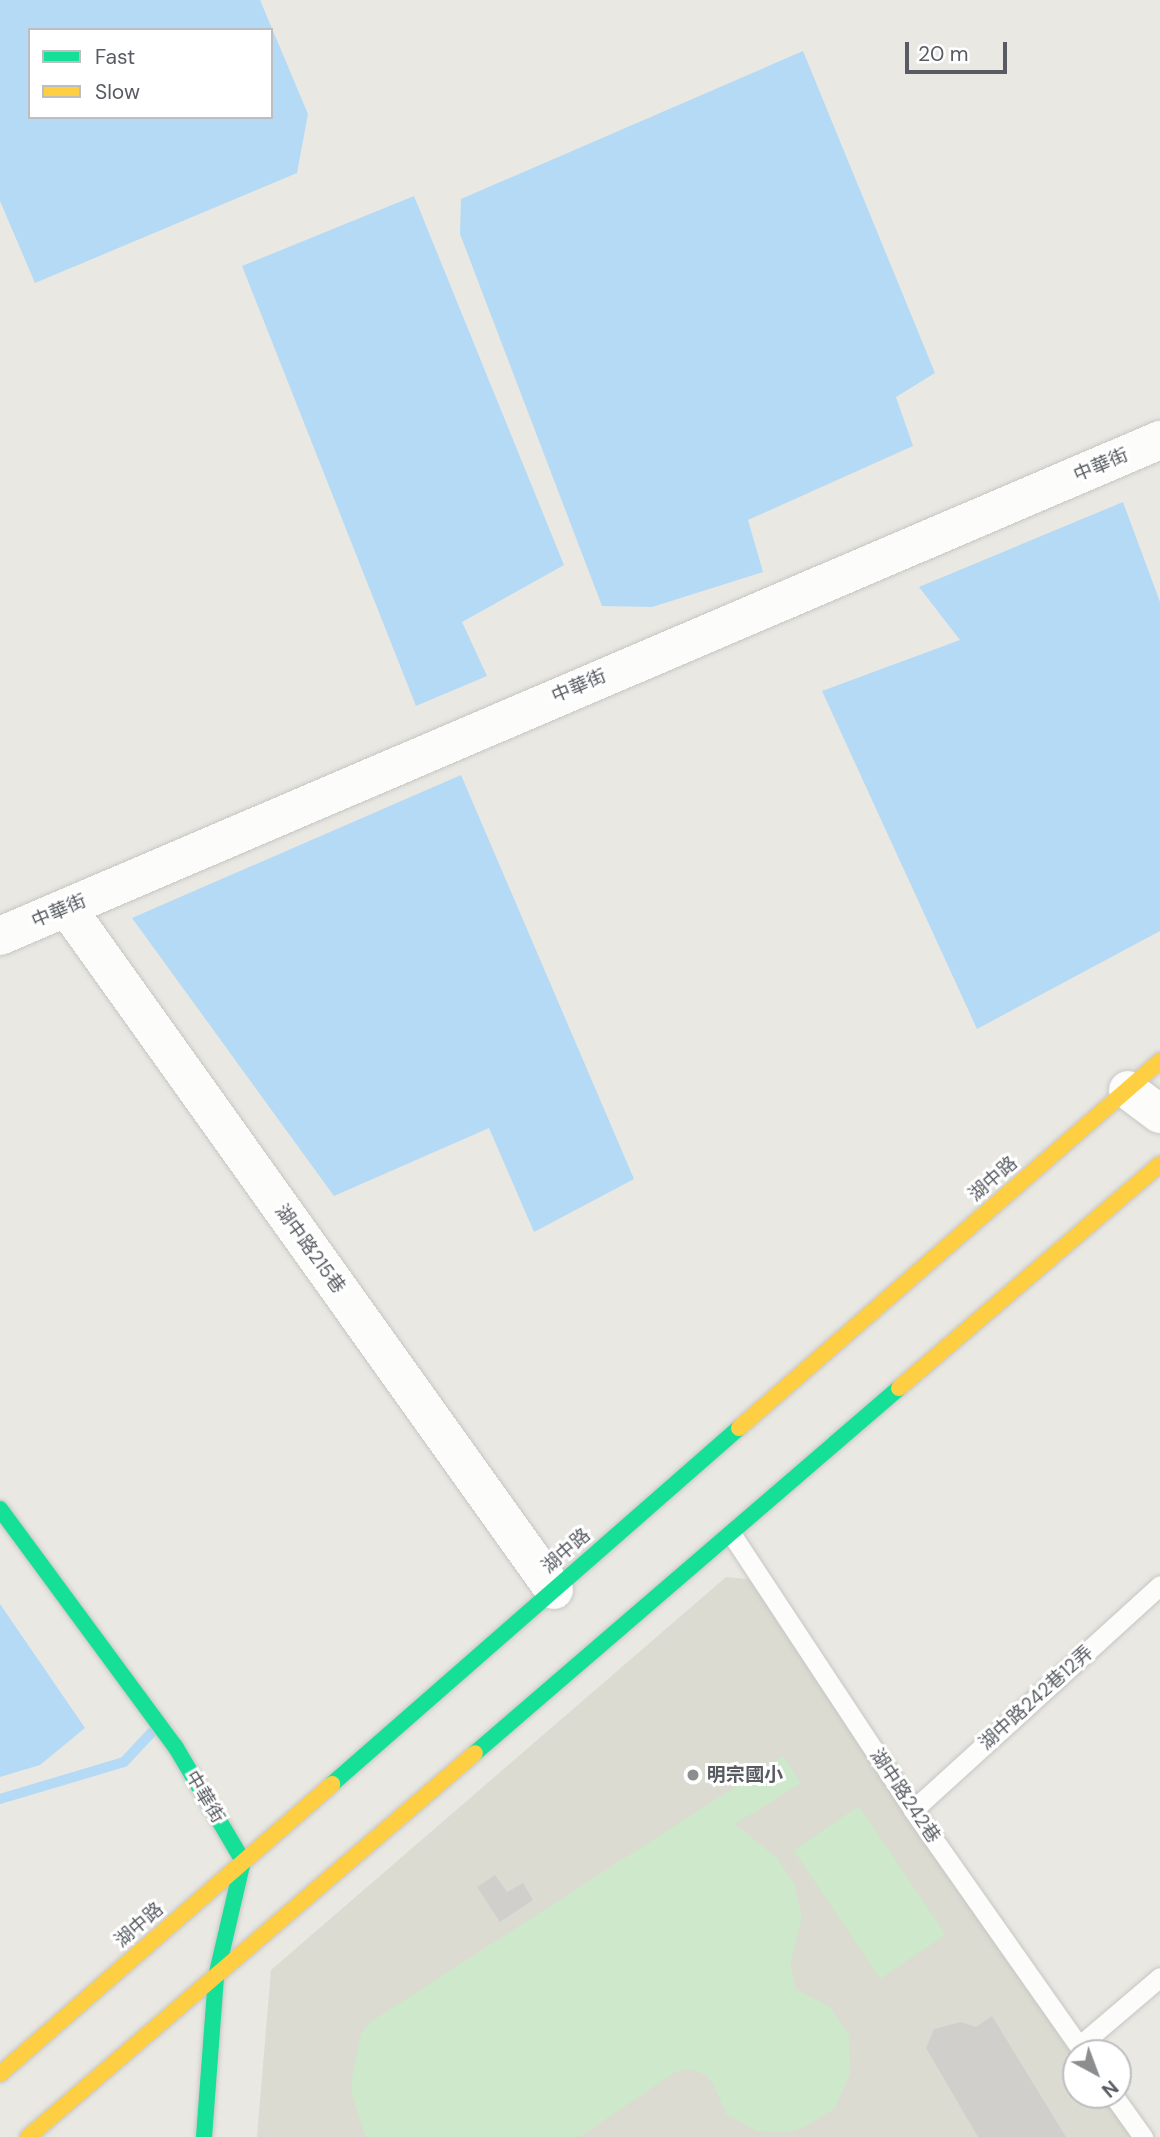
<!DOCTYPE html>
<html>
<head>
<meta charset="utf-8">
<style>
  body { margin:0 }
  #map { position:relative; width:1160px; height:2137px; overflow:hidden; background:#eae8e2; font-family:"DM Sans","Noto Sans TC",sans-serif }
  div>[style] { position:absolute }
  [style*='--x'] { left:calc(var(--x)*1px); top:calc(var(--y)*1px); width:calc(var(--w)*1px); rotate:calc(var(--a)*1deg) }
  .education>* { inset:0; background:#dcdbd1 }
  .green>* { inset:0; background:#cee8cb; transform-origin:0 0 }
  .water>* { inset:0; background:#b4daf6 }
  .stream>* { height:10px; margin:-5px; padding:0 5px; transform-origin:5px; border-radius:5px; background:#b4daf6 }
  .building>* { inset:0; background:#d0cfcb }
  .roads { filter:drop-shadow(0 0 2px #c6c6c5) drop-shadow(0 0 2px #c6c6c5) }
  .lane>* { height:19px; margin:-9.5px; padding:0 9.5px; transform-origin:9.5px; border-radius:9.5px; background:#fcfcfb }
  .street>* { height:38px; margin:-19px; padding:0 19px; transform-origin:19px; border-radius:19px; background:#fcfcfb }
  .fast>* { height:16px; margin:-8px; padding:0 8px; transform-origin:8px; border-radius:8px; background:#16e098 }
  .slow>* { height:16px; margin:-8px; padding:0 8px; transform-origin:8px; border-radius:8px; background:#ffcf43 }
  .dots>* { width:19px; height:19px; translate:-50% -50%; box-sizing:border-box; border:4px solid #fff; border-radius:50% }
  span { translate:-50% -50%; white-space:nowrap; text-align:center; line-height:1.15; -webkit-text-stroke:6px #fff; paint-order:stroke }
  .street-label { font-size:19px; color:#585c62 }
  .poi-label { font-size:19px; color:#585c62; font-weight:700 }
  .left { translate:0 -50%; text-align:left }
  .legend { position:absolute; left:28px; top:28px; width:245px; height:91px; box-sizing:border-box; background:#fff; border:2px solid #bcbec0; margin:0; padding:9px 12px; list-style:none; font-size:21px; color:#585c62 }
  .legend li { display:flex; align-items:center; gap:14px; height:35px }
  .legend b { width:35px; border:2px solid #bcbec0 }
  .north { position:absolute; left:1062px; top:2039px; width:70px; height:70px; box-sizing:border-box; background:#fff; border:2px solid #bcbec0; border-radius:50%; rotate:139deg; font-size:19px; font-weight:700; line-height:28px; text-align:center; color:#585c62 }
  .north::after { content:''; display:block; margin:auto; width:24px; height:32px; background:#8b8d8f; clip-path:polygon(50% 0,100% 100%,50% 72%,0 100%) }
  .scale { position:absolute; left:905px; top:42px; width:102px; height:32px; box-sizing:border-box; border:4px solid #585c62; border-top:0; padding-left:9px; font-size:21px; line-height:24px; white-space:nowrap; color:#585c62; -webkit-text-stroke:5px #fff; paint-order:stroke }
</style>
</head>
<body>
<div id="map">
  <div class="education">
    <i style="clip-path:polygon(726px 1577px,760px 1580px,1076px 2053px,1076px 2095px,1104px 2095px,1132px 2137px,257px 2137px,271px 1970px)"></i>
  </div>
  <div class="green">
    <i style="clip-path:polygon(783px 1756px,801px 1783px,735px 1824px,777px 1858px,795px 1885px,802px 1918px,790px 1965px,796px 1989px,830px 2007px,849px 2035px,850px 2073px,835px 2108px,805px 2127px,787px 2132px,757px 2131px,726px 2114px,714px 2085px,706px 2075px,691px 2069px,677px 2071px,579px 2137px,366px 2137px,352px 2095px,352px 2078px,361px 2034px,369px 2023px)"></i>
    <i style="left:859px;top:1806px;width:155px;height:79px;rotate:56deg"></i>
  </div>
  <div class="water">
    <i style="clip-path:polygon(evenodd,0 0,260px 0,308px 114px,297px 173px,35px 283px,0 201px,0 0,30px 30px,271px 30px,271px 117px,30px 117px,30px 30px)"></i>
    <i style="clip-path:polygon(803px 51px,935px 373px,896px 397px,913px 446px,748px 520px,763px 572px,652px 607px,602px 606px,460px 234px,461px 199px)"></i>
    <i style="clip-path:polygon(414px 196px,564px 565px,462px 622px,487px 676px,416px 706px,242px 266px)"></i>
    <i style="clip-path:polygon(1123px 502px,1160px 602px,1160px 931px,977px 1029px,822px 691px,960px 640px,919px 587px)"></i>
    <i style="clip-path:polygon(461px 775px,634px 1179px,534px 1232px,489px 1128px,334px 1196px,132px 918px)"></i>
    <i style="clip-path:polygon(0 1604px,85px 1728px,40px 1765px,0 1777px)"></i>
  </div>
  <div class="stream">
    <i style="--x:0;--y:1799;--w:129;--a:-16.6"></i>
    <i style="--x:124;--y:1762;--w:41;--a:-47"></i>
  </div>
  <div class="building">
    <i style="clip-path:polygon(495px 1875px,507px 1892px,523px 1883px,533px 1900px,500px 1922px,477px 1887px)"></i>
    <i style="clip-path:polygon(992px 2016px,1066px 2137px,978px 2137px,926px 2048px,934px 2029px,961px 2022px,976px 2027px)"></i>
  </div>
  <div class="roads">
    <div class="lane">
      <i style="--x:732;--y:1535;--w:329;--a:56.6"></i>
      <i style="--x:913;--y:1810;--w:297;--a:54.9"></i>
      <i style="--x:913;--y:1810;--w:334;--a:-42.3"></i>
      <i style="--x:1079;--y:2046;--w:106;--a:-40.4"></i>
      <i style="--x:1113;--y:2095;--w:52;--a:54.5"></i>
    </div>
    <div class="street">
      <i style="--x:67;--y:908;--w:838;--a:54.47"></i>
      <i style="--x:0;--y:936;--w:1262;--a:-23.15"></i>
      <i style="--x:1128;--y:1090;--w:40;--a:37"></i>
    </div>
    <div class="fast">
      <i style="--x:0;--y:1509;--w:295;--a:53.6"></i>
      <i style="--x:175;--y:1746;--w:134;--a:59.4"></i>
      <i style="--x:243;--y:1861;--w:119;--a:103.1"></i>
      <i style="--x:216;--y:1977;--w:160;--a:94.3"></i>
      <i style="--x:475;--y:1753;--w:559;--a:-40.72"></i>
      <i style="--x:332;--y:1784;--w:541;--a:-41.18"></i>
    </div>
    <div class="slow">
      <i style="--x:899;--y:1388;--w:344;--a:-40.6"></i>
      <i style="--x:739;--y:1428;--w:559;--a:-41.08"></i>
      <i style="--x:0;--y:2074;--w:441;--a:-41.1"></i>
      <i style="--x:28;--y:2137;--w:589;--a:-40.66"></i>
    </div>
  </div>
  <div class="dots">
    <i style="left:693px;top:1775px;background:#8b8d8f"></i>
  </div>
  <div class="street-label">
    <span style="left:1101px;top:465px;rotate:-23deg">中華街</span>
    <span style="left:579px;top:686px;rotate:-23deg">中華街</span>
    <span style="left:59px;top:911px;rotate:-23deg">中華街</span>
    <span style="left:993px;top:1179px;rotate:-41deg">湖中路</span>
    <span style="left:310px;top:1249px;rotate:54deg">湖中路215巷</span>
    <span style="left:566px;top:1551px;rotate:-41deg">湖中路</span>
    <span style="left:1036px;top:1698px;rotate:-42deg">湖中路242巷12弄</span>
    <span style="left:905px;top:1796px;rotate:56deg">湖中路242巷</span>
    <span style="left:205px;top:1797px;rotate:59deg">中華街</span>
    <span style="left:139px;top:1925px;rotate:-41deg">湖中路</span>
  </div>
  <div class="poi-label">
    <span class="left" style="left:707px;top:1775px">明宗國小</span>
  </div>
  <ul class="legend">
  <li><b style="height:9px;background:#16e098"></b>Fast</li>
  <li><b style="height:9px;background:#ffcf43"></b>Slow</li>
  </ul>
  <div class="north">N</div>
  <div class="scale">20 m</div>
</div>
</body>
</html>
